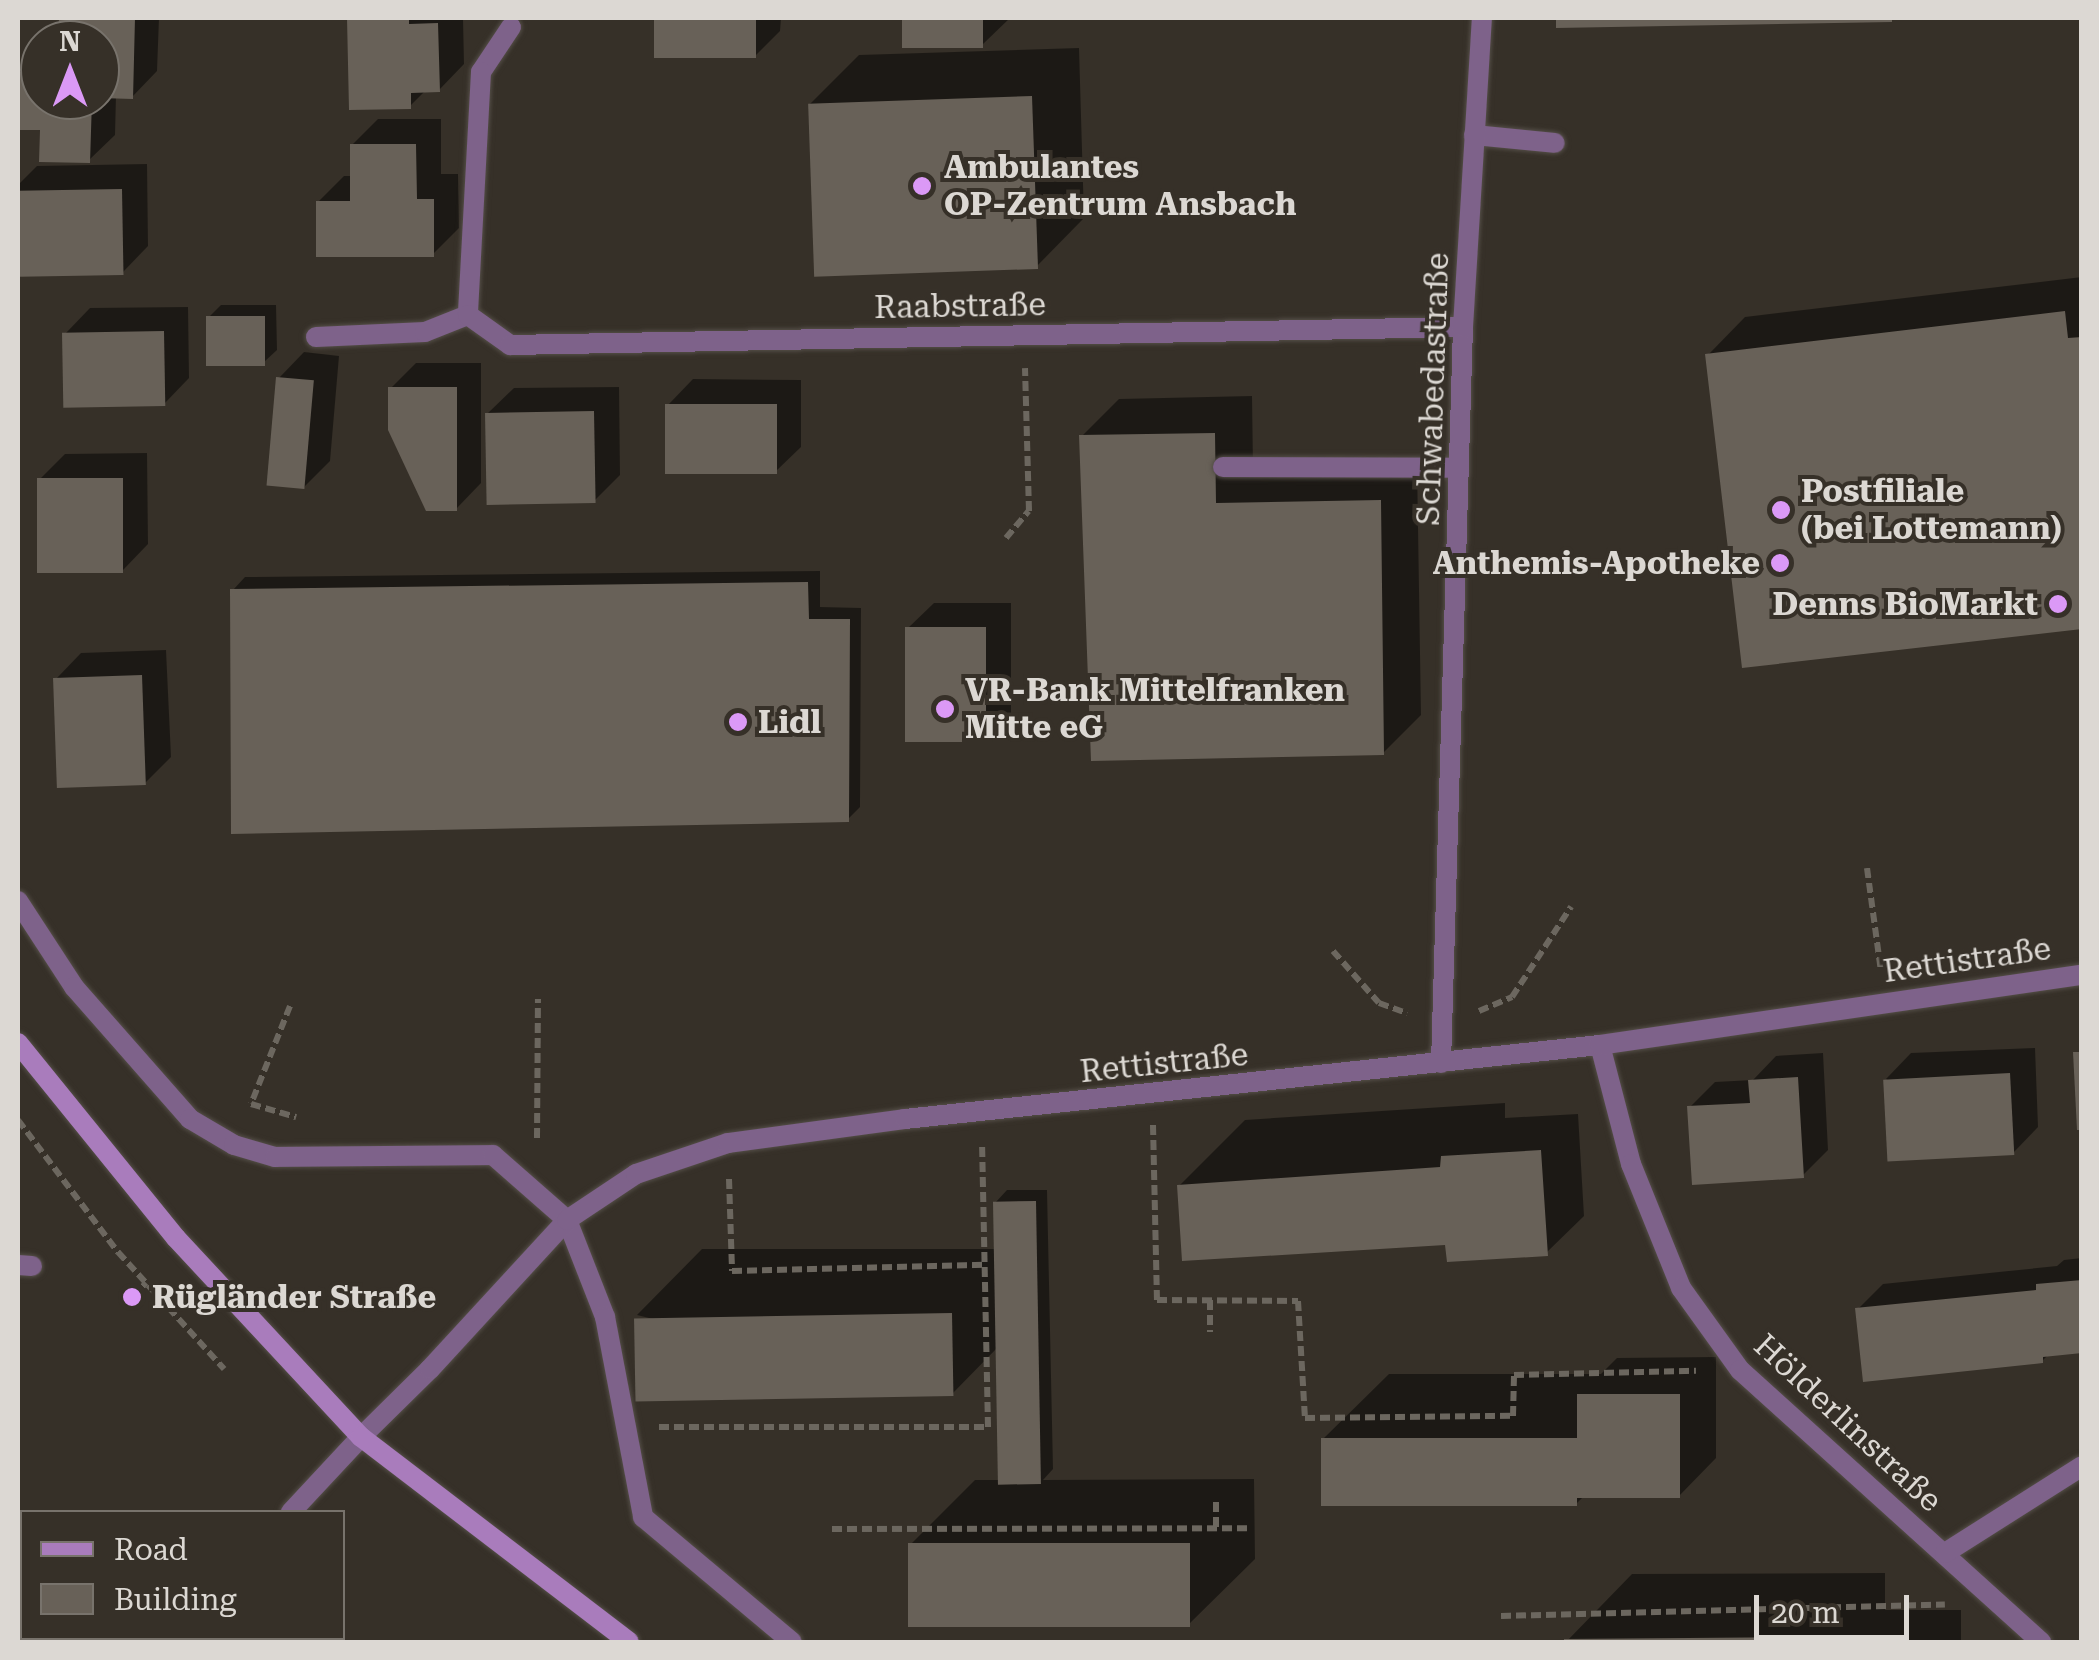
<!DOCTYPE html>
<html>
<head>
<meta charset="utf-8">
<style>
  body { margin:0 }
  #map { position:relative; width:2099px; height:1660px; overflow:hidden; background:#363028; font-family:"Roboto Serif",serif }
  div>[style] { position:absolute }
  [style*='--x'] { left:calc(var(--x)*1px); top:calc(var(--y)*1px); width:calc(var(--w)*1px); rotate:calc(var(--a)*1deg) }
  .shadow>* { inset:0; background:#0007 }
  .building>* { inset:0; background:#686158; transform-origin:0 0 }
  .path>* { height:6px; margin-top:-3px; transform-origin:0; background:repeating-linear-gradient(90deg,#6c675f 0 10px,transparent 0 15px) }
  .roads { filter:drop-shadow(0 0 2px #544e47) drop-shadow(0 0 2px #544e47) }
  .service>* { height:20px; margin:-10px; padding:0 10px; transform-origin:10px; border-radius:10px; background:#7e628a }
  .minor>* { height:20px; margin:-10px; padding:0 10px; transform-origin:10px; border-radius:10px; background:#7e628a }
  .tertiary>* { height:20px; margin:-10px; padding:0 10px; transform-origin:10px; border-radius:10px; background:#7e628a }
  .secondary>* { height:20px; margin:-10px; padding:0 10px; transform-origin:10px; border-radius:10px; background:#a97cbc }
  .dots>* { width:28px; height:28px; translate:-50% -50%; box-sizing:border-box; border:5px solid #363028; border-radius:50% }
  span { translate:-50% -50%; white-space:nowrap; text-align:center; line-height:1.15; -webkit-text-stroke:8px #363028; paint-order:stroke }
  .poi-label { font-size:32px; color:#dcd8d3; font-weight:700 }
  .left { translate:0 -50%; text-align:left }
  .right { translate:-100% -50%; text-align:right }
  .street-label { font-size:32px; color:#dcd8d3 }
  .frame { position:absolute; inset:0; border:20px solid #dcd8d3; pointer-events:none }
  .legend { position:absolute; left:20px; top:1510px; width:325px; height:130px; box-sizing:border-box; background:#363028; border:2px solid #78736c; margin:0; padding:12px 18px; list-style:none; font-size:30px; color:#dcd8d3 }
  .legend li { display:flex; align-items:center; gap:20px; height:50px }
  .legend b { width:50px; border:2px solid #78736c }
  .north { position:absolute; left:20px; top:20px; width:100px; height:100px; box-sizing:border-box; background:#363028; border:2px solid #78736c; border-radius:50%; rotate:0deg; font-size:28px; font-weight:700; line-height:40px; text-align:center; color:#dcd8d3 }
  .north::after { content:''; display:block; margin:auto; width:35px; height:45px; background:#db99f6; clip-path:polygon(50% 0,100% 100%,50% 72%,0 100%) }
  .scale { position:absolute; left:1754px; top:1595px; width:155px; height:45px; box-sizing:border-box; border:5px solid #dcd8d3; border-top:0; padding-left:12px; font-size:30px; line-height:35px; white-space:nowrap; color:#dcd8d3; -webkit-text-stroke:8px #363028; paint-order:stroke }
</style>
</head>
<body>
<div id="map">
  <div class="shadow">
    <i style="clip-path:polygon(61px 18px,159px 18px,157px 71px,132px 97px,116px 96px,115px 135px,89px 160px,43px 128px,18px 128px,18px 73px,40px 50px,40px 100px,100px 100px,100px 40px,61px 40px)"></i>
    <i style="clip-path:polygon(349px 18px,463px 18px,464px 64px,439px 90px,426px 90px,410px 106px,352px 108px)"></i>
    <i style="clip-path:polygon(656px 18px,781px 18px,780px 31px,755px 56px,656px 55px)"></i>
    <i style="clip-path:polygon(905px 18px,1010px 18px,983px 44px,905px 45px)"></i>
    <i style="clip-path:polygon(1558px 18px,1893px 18px,1558px 25px)"></i>
    <i style="clip-path:polygon(1079px 48px,1084px 218px,1036px 267px,810px 104px,859px 55px)"></i>
    <i style="clip-path:polygon(378px 119px,441px 119px,441px 174px,458px 174px,459px 228px,433px 254px,318px 202px,344px 176px,353px 176px,352px 145px)"></i>
    <i style="clip-path:polygon(147px 164px,148px 246px,123px 272px,18px 274px,18px 185px,37px 166px)"></i>
    <i style="clip-path:polygon(2082px 277px,2082px 626px,1708px 355px,1745px 317px)"></i>
    <i style="clip-path:polygon(221px 305px,276px 305px,277px 350px,264px 362px,209px 317px)"></i>
    <i style="clip-path:polygon(188px 307px,189px 378px,164px 404px,65px 334px,90px 308px)"></i>
    <i style="clip-path:polygon(304px 352px,339px 356px,330px 461px,304px 487px,279px 378px)"></i>
    <i style="clip-path:polygon(416px 363px,481px 363px,481px 483px,456px 509px,391px 388px)"></i>
    <i style="clip-path:polygon(693px 379px,801px 380px,801px 447px,775px 472px,668px 405px)"></i>
    <i style="clip-path:polygon(619px 387px,620px 475px,594px 501px,488px 413px,514px 388px)"></i>
    <i style="clip-path:polygon(1252px 396px,1253px 467px,1417px 463px,1421px 715px,1383px 753px,1082px 436px,1119px 399px)"></i>
    <i style="clip-path:polygon(147px 453px,148px 544px,123px 570px,40px 479px,65px 454px)"></i>
    <i style="clip-path:polygon(820px 571px,820px 607px,861px 608px,860px 807px,848px 819px,233px 590px,245px 577px)"></i>
    <i style="clip-path:polygon(934px 603px,1011px 603px,1011px 714px,985px 739px,908px 628px)"></i>
    <i style="clip-path:polygon(166px 650px,171px 757px,145px 783px,56px 679px,81px 653px)"></i>
    <i style="clip-path:polygon(2035px 1048px,2038px 1127px,2013px 1153px,1886px 1079px,1911px 1053px)"></i>
    <i style="clip-path:polygon(1823px 1053px,1828px 1150px,1803px 1175px,1690px 1107px,1715px 1082px,1753px 1080px,1776px 1056px)"></i>
    <i style="clip-path:polygon(1505px 1103px,1505px 1118px,1578px 1114px,1584px 1216px,1546px 1253px,1180px 1185px,1245px 1120px)"></i>
    <i style="clip-path:polygon(1007px 1190px,1047px 1190px,1053px 1469px,1043px 1480px,1254px 1479px,1255px 1559px,1189px 1624px,910px 1545px,975px 1480px,1001px 1480px,998px 1347px,952px 1394px,637px 1315px,702px 1249px,996px 1249px,995px 1203px)"></i>
    <i style="clip-path:polygon(2082px 1258px,2082px 1351px,2049px 1354px,2042px 1361px,1858px 1309px,1883px 1284px,2057px 1266px,2064px 1260px)"></i>
    <i style="clip-path:polygon(1716px 1357px,1716px 1458px,1679px 1496px,1584px 1496px,1576px 1504px,1323px 1439px,1389px 1374px,1601px 1374px,1617px 1358px)"></i>
    <i style="clip-path:polygon(1885px 1573px,1885px 1610px,1961px 1610px,1961px 1642px,1566px 1642px,1632px 1574px)"></i>
  </div>
  <div class="building">
    <i style="clip-path:polygon(59px 18px,135px 18px,133px 99px,100px 98px,100px 40px,58px 40px)"></i>
    <i style="clip-path:polygon(347px 18px,409px 18px,409px 24px,438px 23px,440px 92px,411px 93px,411px 109px,349px 110px)"></i>
    <i style="left:654px;top:18px;width:102px;height:40px"></i>
    <i style="left:902px;top:18px;width:81px;height:30px"></i>
    <i style="clip-path:polygon(1556px 18px,1892px 18px,1892px 22px,1556px 28px)"></i>
    <i style="clip-path:polygon(18px 72px,40px 72px,40px 100px,92px 100px,90px 163px,39px 162px,40px 130px,18px 130px)"></i>
    <i style="left:1032px;top:96px;width:173px;height:224px;rotate:88deg"></i>
    <i style="clip-path:polygon(350px 144px,416px 144px,417px 199px,434px 199px,434px 257px,316px 257px,316px 201px,350px 201px)"></i>
    <i style="left:122px;top:189px;width:86px;height:104px;rotate:89deg"></i>
    <i style="clip-path:polygon(2065px 311px,2068px 338px,2082px 337px,2082px 629px,1742px 668px,1705px 354px)"></i>
    <i style="left:206px;top:316px;width:59px;height:50px"></i>
    <i style="left:164px;top:331px;width:75px;height:102px;rotate:89deg"></i>
    <i style="left:276px;top:377px;width:38px;height:109px;rotate:5deg"></i>
    <i style="clip-path:polygon(388px 387px,457px 387px,457px 511px,426px 511px,388px 430px)"></i>
    <i style="left:665px;top:404px;width:112px;height:70px"></i>
    <i style="left:594px;top:411px;width:92px;height:109px;rotate:89deg"></i>
    <i style="clip-path:polygon(1215px 433px,1216px 503px,1381px 500px,1384px 755px,1091px 761px,1079px 435px)"></i>
    <i style="left:37px;top:478px;width:86px;height:95px"></i>
    <i style="clip-path:polygon(808px 582px,809px 619px,850px 619px,849px 822px,231px 834px,230px 589px)"></i>
    <i style="left:905px;top:627px;width:81px;height:115px"></i>
    <i style="left:142px;top:675px;width:110px;height:89px;rotate:88deg"></i>
    <i style="clip-path:polygon(2073px 1052px,2082px 1052px,2082px 1130px,2077px 1130px)"></i>
    <i style="left:2010px;top:1073px;width:82px;height:127px;rotate:87deg"></i>
    <i style="clip-path:polygon(1798px 1077px,1804px 1178px,1692px 1185px,1687px 1106px,1750px 1103px,1748px 1080px)"></i>
    <i style="clip-path:polygon(1541px 1150px,1548px 1256px,1447px 1262px,1445px 1245px,1182px 1261px,1177px 1185px,1440px 1167px,1441px 1156px)"></i>
    <i style="left:1036px;top:1201px;width:283px;height:43px;rotate:89deg"></i>
    <i style="clip-path:polygon(2082px 1280px,2082px 1353px,2043px 1357px,2043px 1363px,1863px 1382px,1855px 1308px,2036px 1290px,2036px 1284px)"></i>
    <i style="left:952px;top:1313px;width:83px;height:318px;rotate:89deg"></i>
    <i style="clip-path:polygon(1577px 1394px,1680px 1394px,1680px 1498px,1577px 1498px,1577px 1506px,1321px 1506px,1321px 1438px,1577px 1438px)"></i>
    <i style="left:1190px;top:1543px;width:84px;height:282px;rotate:90deg"></i>
    <i style="clip-path:polygon(1821px 1637px,1821px 1642px,1564px 1642px,1564px 1639px)"></i>
  </div>
  <div class="path">
    <i style="--x:1006;--y:538;--w:35;--a:-50"></i>
    <i style="--x:1029;--y:511;--w:143;--a:-91.6"></i>
    <i style="--x:1867;--y:868;--w:104;--a:82.3"></i>
    <i style="--x:1333;--y:951;--w:69;--a:48.5"></i>
    <i style="--x:1379;--y:1003;--w:30;--a:20"></i>
    <i style="--x:290;--y:1006;--w:105;--a:111.7"></i>
    <i style="--x:251;--y:1104;--w:47;--a:16.1"></i>
    <i style="--x:1479;--y:1011;--w:36;--a:-23"></i>
    <i style="--x:1512;--y:997;--w:108;--a:-56.8"></i>
    <i style="--x:18;--y:1120;--w:166;--a:52.9"></i>
    <i style="--x:118;--y:1252;--w:158;--a:47.8"></i>
    <i style="--x:1153;--y:1125;--w:175;--a:88.7"></i>
    <i style="--x:1157;--y:1300;--w:141;--a:0.4"></i>
    <i style="--x:1298;--y:1301;--w:117;--a:86.6"></i>
    <i style="--x:1305;--y:1418;--w:208;--a:-0.6"></i>
    <i style="--x:1513;--y:1416;--w:41;--a:-88.6"></i>
    <i style="--x:1514;--y:1375;--w:182;--a:-1.3"></i>
    <i style="--x:537;--y:1138;--w:139;--a:-89.6"></i>
    <i style="--x:729;--y:1179;--w:92;--a:88.1"></i>
    <i style="--x:732;--y:1271;--w:253;--a:-1.4"></i>
    <i style="--x:132;--y:1297;--w:20;--a:-45"></i>
    <i style="--x:1210;--y:1300;--w:32;--a:90"></i>
    <i style="--x:659;--y:1427;--w:329;--a:0"></i>
    <i style="--x:988;--y:1427;--w:283;--a:-91.2"></i>
    <i style="--x:1216;--y:1502;--w:26;--a:90"></i>
    <i style="--x:832;--y:1529;--w:415;--a:-0.1"></i>
    <i style="--x:1501;--y:1616;--w:444;--a:-1.5"></i>
  </div>
  <div class="roads">
    <div class="service">
      <i style="--x:1474;--y:135;--w:81;--a:5.6"></i>
      <i style="--x:316;--y:337;--w:109;--a:-2.6"></i>
      <i style="--x:425;--y:332;--w:46;--a:-21.6"></i>
      <i style="--x:1223;--y:467;--w:236;--a:0.2"></i>
      <i style="--x:567;--y:1220;--w:104;--a:68.6"></i>
      <i style="--x:605;--y:1317;--w:204;--a:79.2"></i>
      <i style="--x:643;--y:1517;--w:194;--a:40"></i>
      <i style="--x:18;--y:1265;--w:14;--a:4"></i>
    </div>
    <div class="minor">
      <i style="--x:511;--y:27;--w:54;--a:123.7"></i>
      <i style="--x:481;--y:72;--w:243;--a:93.1"></i>
      <i style="--x:468;--y:315;--w:52;--a:35.5"></i>
      <i style="--x:510;--y:345;--w:953;--a:-1.08"></i>
      <i style="--x:18;--y:901;--w:103;--a:56.9"></i>
      <i style="--x:74;--y:987;--w:176;--a:48.7"></i>
      <i style="--x:190;--y:1119;--w:51;--a:30.6"></i>
      <i style="--x:234;--y:1145;--w:43;--a:16.3"></i>
      <i style="--x:275;--y:1157;--w:218;--a:-0.5"></i>
      <i style="--x:493;--y:1155;--w:98;--a:41.3"></i>
      <i style="--x:1600;--y:1045;--w:123;--a:75.4"></i>
      <i style="--x:1631;--y:1164;--w:134;--a:68"></i>
      <i style="--x:1681;--y:1288;--w:101;--a:54.3"></i>
      <i style="--x:1740;--y:1370;--w:406;--a:42.1"></i>
      <i style="--x:1441;--y:1063;--w:736;--a:-88.29"></i>
      <i style="--x:1463;--y:327;--w:310;--a:-86.5"></i>
      <i style="--x:361;--y:1437;--w:97;--a:-44.6"></i>
      <i style="--x:430;--y:1369;--w:202;--a:-47.4"></i>
      <i style="--x:567;--y:1220;--w:83;--a:-33.7"></i>
      <i style="--x:636;--y:1174;--w:97;--a:-18.6"></i>
      <i style="--x:728;--y:1143;--w:179;--a:-7.7"></i>
      <i style="--x:905;--y:1119;--w:699;--a:-6.08"></i>
      <i style="--x:1600;--y:1045;--w:487;--a:-8.3"></i>
      <i style="--x:1945;--y:1553;--w:162;--a:-32.4"></i>
    </div>
    <div class="tertiary">
      <i style="--x:291;--y:1512;--w:103;--a:-47"></i>
      <i style="--x:155;--y:1642;--w:9;--a:-27"></i>
    </div>
    <div class="secondary">
      <i style="--x:18;--y:1043;--w:251;--a:51"></i>
      <i style="--x:176;--y:1238;--w:272;--a:47.1"></i>
      <i style="--x:361;--y:1437;--w:337;--a:37.4"></i>
    </div>
  </div>
  <div class="dots">
    <i style="left:922px;top:186px;background:#db99f6"></i>
    <i style="left:1781px;top:510px;background:#db99f6"></i>
    <i style="left:1780px;top:563px;background:#db99f6"></i>
    <i style="left:2058px;top:604px;background:#db99f6"></i>
    <i style="left:945px;top:709px;background:#db99f6"></i>
    <i style="left:738px;top:722px;background:#db99f6"></i>
    <i style="left:132px;top:1297px;background:#db99f6"></i>
  </div>
  <div class="poi-label">
    <span class="left" style="left:944px;top:186px">Ambulantes<br>OP-Zentrum Ansbach</span>
    <span class="left" style="left:1801px;top:510px">Postfiliale<br>(bei Lottemann)</span>
    <span class="right" style="left:1760px;top:563px">Anthemis-Apotheke</span>
    <span class="right" style="left:2038px;top:604px">Denns BioMarkt</span>
    <span class="left" style="left:965px;top:709px">VR-Bank Mittelfranken<br>Mitte eG</span>
    <span class="left" style="left:758px;top:722px">Lidl</span>
    <span class="left" style="left:152px;top:1297px">Rügländer Straße</span>
  </div>
  <div class="street-label">
    <span style="left:960px;top:306px;rotate:-1deg">Raabstraße</span>
    <span style="left:1433px;top:389px;rotate:-88deg">Schwabedastraße</span>
    <span style="left:1967px;top:960px;rotate:-8deg">Rettistraße</span>
    <span style="left:1164px;top:1063px;rotate:-6deg">Rettistraße</span>
    <span style="left:1848px;top:1423px;rotate:43deg">Hölderlinstraße</span>
  </div>
  <div class="frame"></div>
  <ul class="legend">
  <li><b style="height:12px;background:#a97cbc"></b>Road</li>
  <li><b style="height:28px;background:#686158"></b>Building</li>
  </ul>
  <div class="north">N</div>
  <div class="scale">20 m</div>
</div>
</body>
</html>
